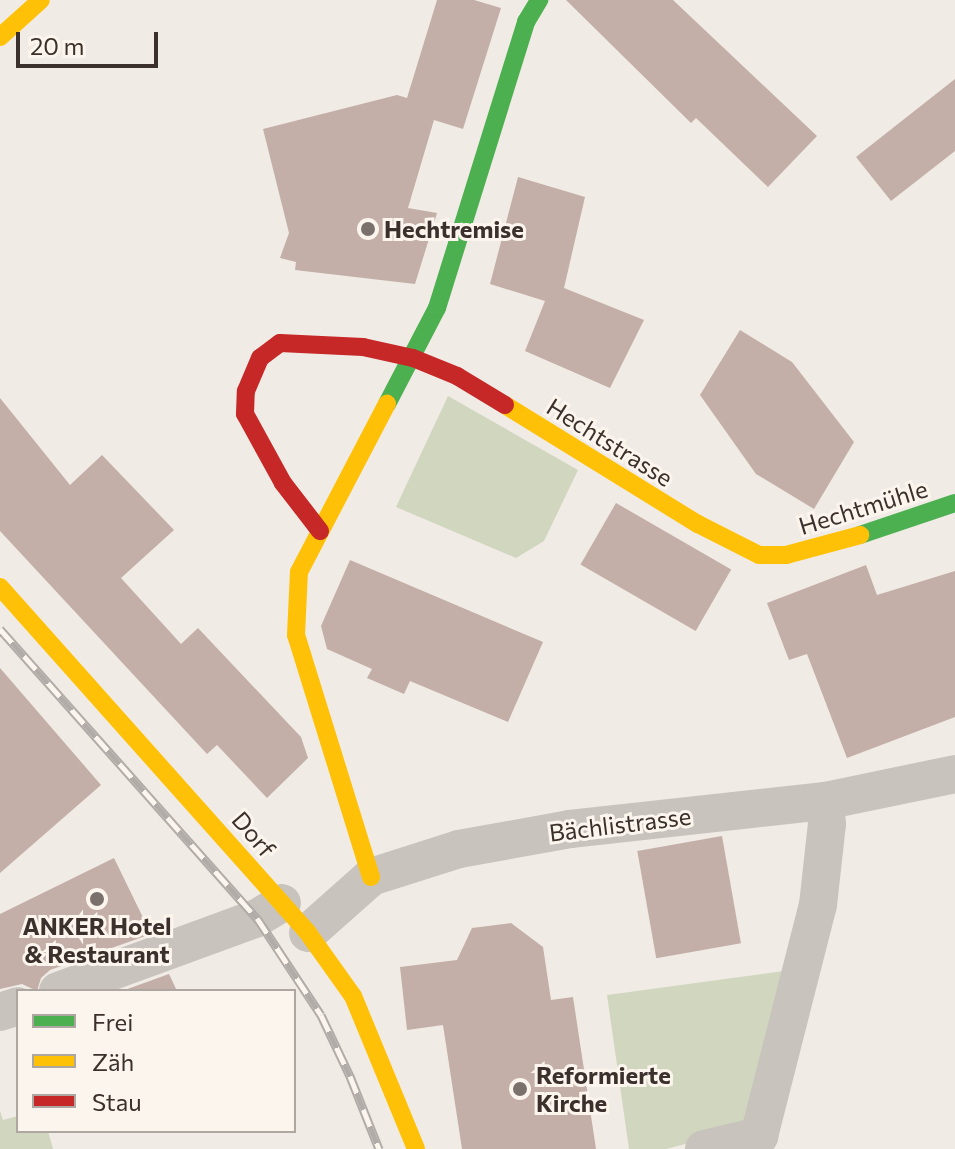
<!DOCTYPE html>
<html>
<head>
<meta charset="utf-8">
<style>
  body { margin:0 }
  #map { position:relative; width:955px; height:1149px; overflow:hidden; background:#f0ebe5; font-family:Commissioner,sans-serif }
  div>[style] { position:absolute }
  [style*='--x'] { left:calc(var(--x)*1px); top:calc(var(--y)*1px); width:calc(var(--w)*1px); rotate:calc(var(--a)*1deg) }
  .green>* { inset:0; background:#d1d6bf }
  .building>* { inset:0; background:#c3afa7; transform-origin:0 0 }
  .street>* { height:38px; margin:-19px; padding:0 19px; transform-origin:19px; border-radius:19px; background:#c9c3be }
  .fast>* { height:18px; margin:-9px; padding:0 9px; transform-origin:9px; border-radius:9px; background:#4caf50 }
  .slow>* { height:18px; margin:-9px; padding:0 9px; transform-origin:9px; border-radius:9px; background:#ffc107 }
  .jam>* { height:18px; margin:-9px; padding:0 9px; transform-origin:9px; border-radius:9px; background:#c62828 }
  .rail>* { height:9px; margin-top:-4.5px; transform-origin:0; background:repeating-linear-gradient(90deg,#fbf5ee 0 18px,#b1aca8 0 36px); box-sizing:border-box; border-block:2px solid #b1aca8 }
  .dots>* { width:22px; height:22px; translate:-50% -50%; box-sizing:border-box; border:4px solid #fbf5ee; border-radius:50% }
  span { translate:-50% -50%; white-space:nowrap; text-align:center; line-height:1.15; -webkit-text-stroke:6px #fbf5ee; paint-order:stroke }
  .poi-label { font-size:24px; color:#3b302b; font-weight:700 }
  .left { translate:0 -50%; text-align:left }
  .street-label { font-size:24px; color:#3b302b }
  .legend { position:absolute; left:16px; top:989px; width:280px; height:144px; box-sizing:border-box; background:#fbf5ee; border:2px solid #aea6a0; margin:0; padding:10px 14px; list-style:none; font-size:24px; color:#3b302b }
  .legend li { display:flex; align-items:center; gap:16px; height:40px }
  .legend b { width:40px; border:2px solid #aea6a0 }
  .scale { position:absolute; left:16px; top:32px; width:142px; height:36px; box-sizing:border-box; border:4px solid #3b302b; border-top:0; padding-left:10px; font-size:24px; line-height:28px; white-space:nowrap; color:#3b302b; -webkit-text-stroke:6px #fbf5ee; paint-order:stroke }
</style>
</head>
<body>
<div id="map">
  <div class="green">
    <i style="clip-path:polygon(448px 396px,578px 470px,544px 541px,516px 558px,396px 507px)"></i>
    <i style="clip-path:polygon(792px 970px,750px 1127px,666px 1149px,629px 1149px,607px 995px)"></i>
    <i style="clip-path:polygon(0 1111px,3px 1120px,18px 1116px,18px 1131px,48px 1131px,53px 1149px,0 1149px)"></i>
  </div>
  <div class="building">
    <i style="clip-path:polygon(437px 0,474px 0,501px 8px,463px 129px,434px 120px,408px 208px,437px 213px,415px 284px,295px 270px,296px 262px,280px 258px,289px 233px,263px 129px,397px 95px,407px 98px)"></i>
    <i style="clip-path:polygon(566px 0,673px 0,817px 136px,768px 187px,696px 118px,691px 123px)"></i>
    <i style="clip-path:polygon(955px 79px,955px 151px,891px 201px,856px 157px)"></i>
    <i style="clip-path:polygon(518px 177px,585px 197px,564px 288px,644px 320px,610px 388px,525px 351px,545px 301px,490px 284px)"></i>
    <i style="clip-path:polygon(740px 330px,792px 362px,854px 442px,814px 509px,756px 474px,700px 395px)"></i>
    <i style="clip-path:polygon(0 398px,70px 485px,102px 455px,174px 530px,121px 578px,181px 644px,198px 628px,301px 737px,308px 758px,267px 798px,217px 745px,207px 754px,0 531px)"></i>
    <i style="left:616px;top:503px;width:133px;height:71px;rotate:30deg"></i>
    <i style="clip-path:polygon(350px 560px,543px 642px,508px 722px,410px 681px,404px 694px,367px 678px,372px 669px,327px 649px,321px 626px)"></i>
    <i style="clip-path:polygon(866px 565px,877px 595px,955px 571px,955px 717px,847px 758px,807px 654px,789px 660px,767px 603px)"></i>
    <i style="clip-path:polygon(0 668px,101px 785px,0 873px)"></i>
    <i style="left:722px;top:836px;width:109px;height:86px;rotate:80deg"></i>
    <i style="clip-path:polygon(114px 858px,151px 934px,50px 970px,41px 978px,37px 991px,22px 984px,0 989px,0 914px)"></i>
    <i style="clip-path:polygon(511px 923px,543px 947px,551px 1000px,573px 997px,596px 1149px,462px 1149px,443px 1025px,407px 1030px,400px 967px,457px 960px,472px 928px)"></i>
    <i style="clip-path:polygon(169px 974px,177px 991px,122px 991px)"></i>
  </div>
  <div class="street">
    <i style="--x:308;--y:933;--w:84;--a:-41.6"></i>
    <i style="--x:371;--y:877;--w:92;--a:-17.7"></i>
    <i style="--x:459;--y:849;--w:113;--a:-10.2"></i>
    <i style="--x:570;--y:829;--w:257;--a:-6.3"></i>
    <i style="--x:825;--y:801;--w:133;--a:-11.7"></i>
    <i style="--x:58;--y:991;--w:212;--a:-20.1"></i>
    <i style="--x:257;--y:918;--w:29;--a:-31"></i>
    <i style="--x:0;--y:1012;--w:19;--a:-18"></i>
    <i style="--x:704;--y:1149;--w:57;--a:-13.3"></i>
    <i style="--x:759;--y:1136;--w:238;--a:-75.7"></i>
    <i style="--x:818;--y:905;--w:81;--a:-83.7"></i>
    <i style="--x:827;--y:824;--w:23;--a:-95"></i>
  </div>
  <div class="fast">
    <i style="--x:387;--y:404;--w:108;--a:-62.5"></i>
    <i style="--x:437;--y:308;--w:300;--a:-72.7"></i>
    <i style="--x:526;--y:22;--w:26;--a:-59"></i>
    <i style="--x:860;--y:535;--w:100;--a:-18.6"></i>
  </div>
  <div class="slow">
    <i style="--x:0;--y:37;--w:55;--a:-42.1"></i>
    <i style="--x:505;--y:405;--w:227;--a:31.7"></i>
    <i style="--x:698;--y:524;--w:68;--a:26.9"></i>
    <i style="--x:759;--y:555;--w:27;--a:0"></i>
    <i style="--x:786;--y:555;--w:77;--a:-15.1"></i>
    <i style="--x:0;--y:587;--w:463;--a:48.3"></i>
    <i style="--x:308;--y:933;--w:77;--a:54.5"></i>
    <i style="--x:353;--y:996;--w:165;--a:67.6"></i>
    <i style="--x:371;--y:877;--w:253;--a:-107.2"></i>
    <i style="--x:296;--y:635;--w:63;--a:-87.3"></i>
    <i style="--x:299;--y:572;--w:190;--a:-62.4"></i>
  </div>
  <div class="jam">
    <i style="--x:320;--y:531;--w:61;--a:-127.6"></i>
    <i style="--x:283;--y:483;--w:79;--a:-118.8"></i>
    <i style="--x:245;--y:414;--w:23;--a:-88"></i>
    <i style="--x:246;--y:391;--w:36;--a:-67"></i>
    <i style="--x:260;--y:358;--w:25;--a:-37"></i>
    <i style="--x:280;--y:343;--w:83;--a:2.8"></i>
    <i style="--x:363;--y:347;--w:51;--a:12.4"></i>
    <i style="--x:413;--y:358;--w:48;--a:22.2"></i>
    <i style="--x:457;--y:376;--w:56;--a:31.1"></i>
  </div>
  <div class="rail">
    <i style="--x:0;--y:629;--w:387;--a:48.4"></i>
    <i style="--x:257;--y:918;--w:116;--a:56.6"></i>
    <i style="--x:321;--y:1015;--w:68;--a:64.6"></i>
    <i style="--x:350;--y:1076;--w:79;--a:68.3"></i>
  </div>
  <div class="dots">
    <i style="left:368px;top:229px;background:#7a716c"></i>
    <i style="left:97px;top:899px;background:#7a716c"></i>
    <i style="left:520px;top:1089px;background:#7a716c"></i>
  </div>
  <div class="poi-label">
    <span class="left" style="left:384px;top:229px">Hechtremise</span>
    <span style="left:97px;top:940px">ANKER Hotel<br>&amp; Restaurant</span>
    <span class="left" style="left:536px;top:1089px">Reformierte<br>Kirche</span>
  </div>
  <div class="street-label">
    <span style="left:610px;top:442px;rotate:32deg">Hechtstrasse</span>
    <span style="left:863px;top:507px;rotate:-17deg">Hechtmühle</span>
    <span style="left:620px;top:824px;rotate:-7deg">Bächlistrasse</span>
    <span style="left:254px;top:834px;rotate:49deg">Dorf</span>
  </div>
  <ul class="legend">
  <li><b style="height:10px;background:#4caf50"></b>Frei</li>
  <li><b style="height:10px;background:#ffc107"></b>Zäh</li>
  <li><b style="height:10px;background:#c62828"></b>Stau</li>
  </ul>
  <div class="scale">20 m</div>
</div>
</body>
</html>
